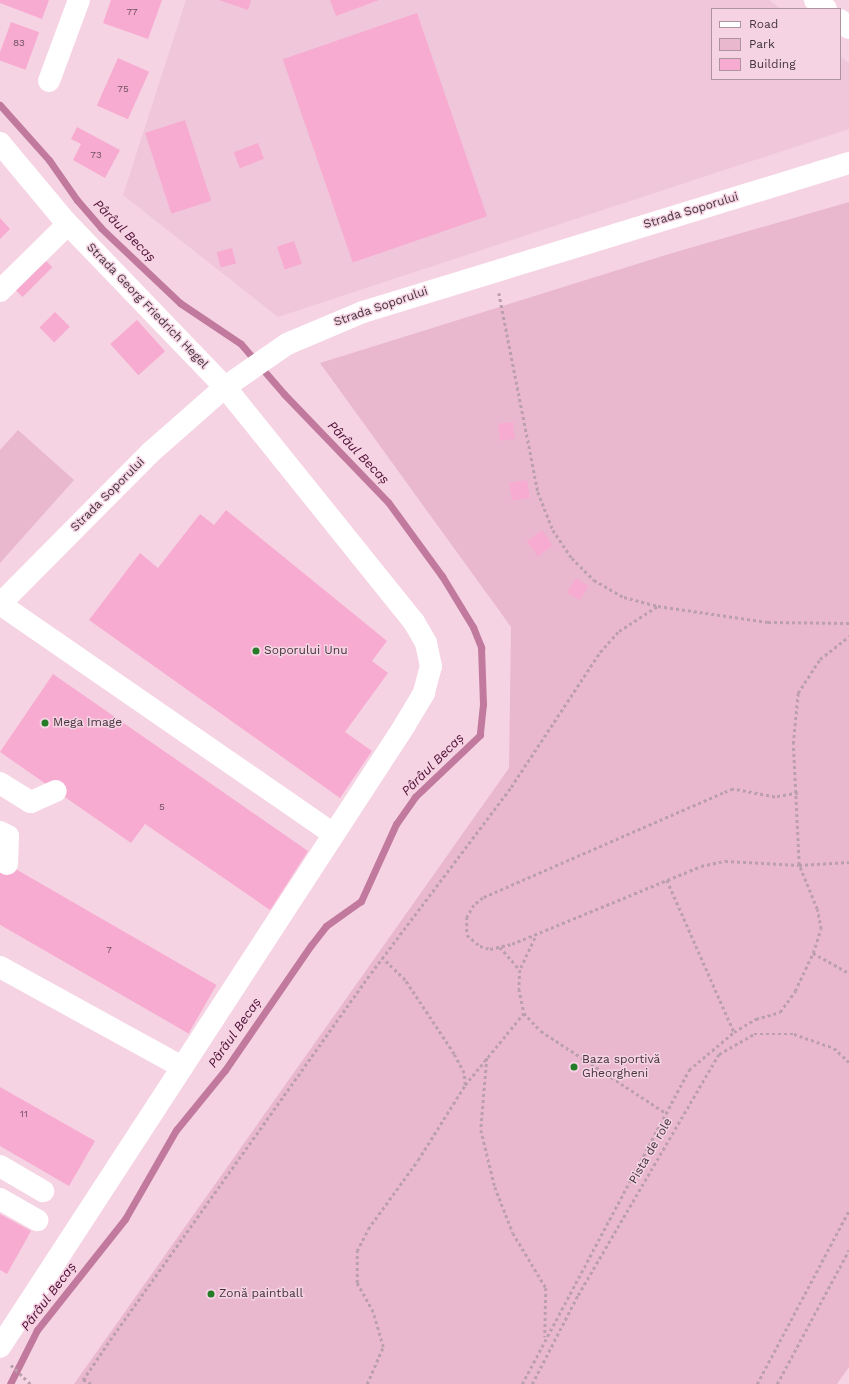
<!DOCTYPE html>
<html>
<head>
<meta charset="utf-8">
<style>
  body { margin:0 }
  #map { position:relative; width:849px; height:1384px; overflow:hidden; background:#f6d3e3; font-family:"Work Sans",sans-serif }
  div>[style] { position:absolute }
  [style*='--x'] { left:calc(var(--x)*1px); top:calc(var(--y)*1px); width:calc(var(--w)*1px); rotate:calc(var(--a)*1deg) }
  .built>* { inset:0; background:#f0c6da }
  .green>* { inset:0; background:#e9b8cf }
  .stream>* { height:7px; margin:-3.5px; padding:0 3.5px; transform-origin:3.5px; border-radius:3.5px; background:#c17a9e }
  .building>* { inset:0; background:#f7abd1; transform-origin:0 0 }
  .path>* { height:2.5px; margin-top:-1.25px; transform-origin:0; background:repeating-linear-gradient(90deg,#bba0ac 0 3px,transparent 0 6px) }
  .minor>* { height:22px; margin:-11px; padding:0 11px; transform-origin:11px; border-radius:11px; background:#fff }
  .dots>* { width:11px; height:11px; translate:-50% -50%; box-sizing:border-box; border:2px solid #f6d3e3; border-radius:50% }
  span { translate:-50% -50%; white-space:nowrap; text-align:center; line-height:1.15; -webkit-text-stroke:3px #f6d3e3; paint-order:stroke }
  .number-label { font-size:10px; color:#6f5260 }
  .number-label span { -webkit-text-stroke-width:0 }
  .street-label { font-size:12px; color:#42353b }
  .poi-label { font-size:12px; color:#42353b }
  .left { translate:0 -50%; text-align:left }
  .water-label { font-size:13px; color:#4d0c33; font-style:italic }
  .legend { position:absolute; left:711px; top:8px; width:130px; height:72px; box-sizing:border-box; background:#f6d3e3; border:1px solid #ae94a0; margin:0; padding:5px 7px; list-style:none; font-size:12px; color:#42353b }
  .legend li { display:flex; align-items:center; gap:8px; height:20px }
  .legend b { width:20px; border:1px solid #ae94a0 }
</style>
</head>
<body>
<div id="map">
  <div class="built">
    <i style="clip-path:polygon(186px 0,769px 0,781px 9px,712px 9px,712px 79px,840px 79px,840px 56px,849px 63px,849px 129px,278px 317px,123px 195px)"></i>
  </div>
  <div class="green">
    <i style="clip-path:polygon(849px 202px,849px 1367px,837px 1384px,74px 1384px,509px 768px,511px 627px,320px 363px,669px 254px)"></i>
    <i style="clip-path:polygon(18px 430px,74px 480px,0 563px,0 450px)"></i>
  </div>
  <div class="stream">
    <i style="--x:0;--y:105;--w:74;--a:48.3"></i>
    <i style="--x:49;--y:160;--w:49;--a:55"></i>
    <i style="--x:77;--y:200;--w:37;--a:49"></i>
    <i style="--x:101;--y:228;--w:109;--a:43.5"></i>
    <i style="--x:180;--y:303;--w:73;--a:33.9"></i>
    <i style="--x:241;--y:344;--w:66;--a:49.3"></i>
    <i style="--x:284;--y:394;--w:150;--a:46.1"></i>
    <i style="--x:388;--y:502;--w:92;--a:53.9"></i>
    <i style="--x:442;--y:576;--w:60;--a:58.7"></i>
    <i style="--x:473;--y:627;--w:22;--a:68"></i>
    <i style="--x:481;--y:647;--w:57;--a:88"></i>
    <i style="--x:483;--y:704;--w:31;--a:96"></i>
    <i style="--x:480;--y:735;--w:90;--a:136.4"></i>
    <i style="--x:415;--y:797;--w:33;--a:125"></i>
    <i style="--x:396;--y:824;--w:85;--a:114.4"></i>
    <i style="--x:361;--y:901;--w:43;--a:144.5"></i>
    <i style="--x:326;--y:926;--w:24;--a:128"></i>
    <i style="--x:311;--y:945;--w:152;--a:124.5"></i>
    <i style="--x:225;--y:1070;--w:77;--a:129.2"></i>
    <i style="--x:176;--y:1130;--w:103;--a:119.8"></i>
    <i style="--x:125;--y:1219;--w:142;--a:128.4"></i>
    <i style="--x:37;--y:1330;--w:60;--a:116.6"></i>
  </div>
  <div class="building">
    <i style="clip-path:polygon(0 0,49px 0,42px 19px,0 3px)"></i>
    <i style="clip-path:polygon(111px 0,162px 0,148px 39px,103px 23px)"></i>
    <i style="clip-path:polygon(219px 0,251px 0,248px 10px)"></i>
    <i style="clip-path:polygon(330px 0,379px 0,336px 16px)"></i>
    <i style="left:417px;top:13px;width:215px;height:142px;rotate:71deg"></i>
    <i style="left:11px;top:22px;width:30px;height:40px;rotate:20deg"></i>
    <i style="left:118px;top:58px;width:34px;height:52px;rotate:24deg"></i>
    <i style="left:185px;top:120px;width:85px;height:42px;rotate:72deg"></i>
    <i style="clip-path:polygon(77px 127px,120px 150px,105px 178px,73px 160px,81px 144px,71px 139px)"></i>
    <i style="left:258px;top:143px;width:17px;height:26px;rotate:69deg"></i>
    <i style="clip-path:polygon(0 218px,10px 229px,0 239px)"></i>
    <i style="left:294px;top:241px;width:24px;height:18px;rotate:71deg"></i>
    <i style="left:232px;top:248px;width:16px;height:16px;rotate:75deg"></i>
    <i style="left:41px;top:256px;width:16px;height:42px;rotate:45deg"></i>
    <i style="left:55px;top:312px;width:21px;height:22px;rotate:45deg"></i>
    <i style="left:137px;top:320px;width:42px;height:36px;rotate:48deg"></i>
    <i style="left:513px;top:422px;width:17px;height:15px;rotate:83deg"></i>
    <i style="left:527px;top:480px;width:18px;height:18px;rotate:81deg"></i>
    <i style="clip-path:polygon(226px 510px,387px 641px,372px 661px,388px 673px,345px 732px,372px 751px,340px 798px,89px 620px,140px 553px,158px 568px,200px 514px,214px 525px)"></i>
    <i style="left:542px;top:530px;width:19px;height:19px;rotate:54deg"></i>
    <i style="left:576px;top:578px;width:15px;height:17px;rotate:32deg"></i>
    <i style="clip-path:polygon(53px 674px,308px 851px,270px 910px,145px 824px,131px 843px,0 752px)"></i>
    <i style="left:0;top:860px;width:250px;height:56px;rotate:30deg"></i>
    <i style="clip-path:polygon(0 1087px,95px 1141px,69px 1186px,0 1146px)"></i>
    <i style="clip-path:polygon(0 1214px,31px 1231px,7px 1274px,0 1270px)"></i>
  </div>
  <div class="path">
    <i style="--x:499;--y:293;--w:203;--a:78.9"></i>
    <i style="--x:538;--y:492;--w:41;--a:68.5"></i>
    <i style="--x:553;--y:530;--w:34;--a:56"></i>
    <i style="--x:572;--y:558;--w:31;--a:45"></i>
    <i style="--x:594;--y:580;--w:34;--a:30"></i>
    <i style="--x:624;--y:597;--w:35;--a:15"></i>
    <i style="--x:658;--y:606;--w:111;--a:8.3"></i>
    <i style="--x:768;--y:622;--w:81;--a:0.7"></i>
    <i style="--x:798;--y:793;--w:23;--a:170"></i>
    <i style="--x:775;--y:797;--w:43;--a:-169.2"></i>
    <i style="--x:733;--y:789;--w:11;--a:158"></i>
    <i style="--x:723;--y:793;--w:262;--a:156.4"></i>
    <i style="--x:483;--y:898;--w:11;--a:142"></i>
    <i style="--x:474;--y:905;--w:14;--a:120"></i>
    <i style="--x:467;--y:917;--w:18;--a:90"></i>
    <i style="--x:467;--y:935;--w:17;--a:40"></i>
    <i style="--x:480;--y:946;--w:10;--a:17"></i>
    <i style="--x:490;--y:949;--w:23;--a:-13"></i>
    <i style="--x:512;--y:944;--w:204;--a:-22.4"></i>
    <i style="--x:701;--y:866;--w:25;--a:-12"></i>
    <i style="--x:725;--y:861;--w:74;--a:3.1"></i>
    <i style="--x:799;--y:865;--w:50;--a:-3.4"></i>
    <i style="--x:667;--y:880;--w:166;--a:66.2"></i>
    <i style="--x:535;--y:938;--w:35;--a:115"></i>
    <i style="--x:520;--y:970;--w:19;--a:93"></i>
    <i style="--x:519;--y:989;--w:25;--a:78"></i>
    <i style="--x:524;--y:1013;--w:25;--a:47"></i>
    <i style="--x:541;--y:1031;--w:149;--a:33.3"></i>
    <i style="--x:500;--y:947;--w:30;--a:49"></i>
    <i style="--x:813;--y:953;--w:41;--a:29.1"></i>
    <i style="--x:487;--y:1058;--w:72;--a:94.8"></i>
    <i style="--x:481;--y:1130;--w:59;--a:76.2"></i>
    <i style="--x:495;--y:1187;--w:49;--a:68.6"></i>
    <i style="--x:513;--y:1233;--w:64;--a:59"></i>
    <i style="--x:546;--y:1288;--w:49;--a:91.2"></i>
    <i style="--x:465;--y:1085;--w:93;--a:-50.7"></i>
    <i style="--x:11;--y:1365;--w:28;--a:44"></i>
    <i style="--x:91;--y:1384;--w:9;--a:-153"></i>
    <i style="--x:83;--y:1380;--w:48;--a:-56"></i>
    <i style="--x:110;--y:1340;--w:450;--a:-54.6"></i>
    <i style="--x:371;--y:973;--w:233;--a:-53"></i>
    <i style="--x:511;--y:787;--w:162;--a:-56.6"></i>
    <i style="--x:600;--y:652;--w:28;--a:-48"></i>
    <i style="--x:619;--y:631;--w:46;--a:-32.7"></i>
    <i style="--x:367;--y:1384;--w:40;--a:-66.6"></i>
    <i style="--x:383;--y:1347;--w:36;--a:-106"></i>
    <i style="--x:373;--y:1312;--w:33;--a:-119"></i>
    <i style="--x:357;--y:1283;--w:32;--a:-90"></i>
    <i style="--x:357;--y:1251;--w:25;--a:-63"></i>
    <i style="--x:368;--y:1229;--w:85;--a:-54.1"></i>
    <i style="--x:418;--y:1160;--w:89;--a:-57.9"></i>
    <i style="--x:465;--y:1085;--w:12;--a:-95"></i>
    <i style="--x:464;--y:1073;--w:21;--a:-118"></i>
    <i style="--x:454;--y:1054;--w:89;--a:-123.5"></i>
    <i style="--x:405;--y:980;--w:32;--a:-136"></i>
    <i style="--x:522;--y:1384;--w:356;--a:-62"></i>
    <i style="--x:689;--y:1070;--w:59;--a:-40.2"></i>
    <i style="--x:734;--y:1032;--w:26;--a:-31"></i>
    <i style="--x:756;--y:1019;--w:25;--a:-16"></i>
    <i style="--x:780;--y:1012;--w:26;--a:-54"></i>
    <i style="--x:795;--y:991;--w:42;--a:-64.7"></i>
    <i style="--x:813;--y:953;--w:25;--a:-72"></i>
    <i style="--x:821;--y:929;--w:20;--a:-101"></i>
    <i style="--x:817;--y:909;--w:48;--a:-112.2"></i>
    <i style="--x:799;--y:865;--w:121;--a:-92.8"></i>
    <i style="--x:793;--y:744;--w:51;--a:-84.4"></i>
    <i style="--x:798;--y:693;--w:40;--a:-57.1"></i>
    <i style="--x:820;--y:659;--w:37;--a:-38"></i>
    <i style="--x:532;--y:1384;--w:100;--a:-62.7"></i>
    <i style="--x:578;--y:1295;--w:279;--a:-59.7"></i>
    <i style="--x:719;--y:1054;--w:40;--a:-29.7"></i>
    <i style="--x:754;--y:1034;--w:40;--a:0"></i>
    <i style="--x:794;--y:1034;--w:42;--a:19.3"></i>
    <i style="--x:834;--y:1048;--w:21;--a:43"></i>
    <i style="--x:757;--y:1384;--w:197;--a:-62.1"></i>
    <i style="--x:777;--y:1384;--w:152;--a:-61.8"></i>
  </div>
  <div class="minor">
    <i style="--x:815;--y:0;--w:14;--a:39"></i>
    <i style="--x:840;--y:20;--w:12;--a:42"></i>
    <i style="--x:49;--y:81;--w:86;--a:-69.7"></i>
    <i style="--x:0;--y:143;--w:102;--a:50.2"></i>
    <i style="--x:65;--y:221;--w:231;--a:46.1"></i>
    <i style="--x:225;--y:387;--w:302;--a:51.2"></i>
    <i style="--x:414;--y:622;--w:24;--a:60"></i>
    <i style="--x:426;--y:643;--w:24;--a:78"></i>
    <i style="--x:431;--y:666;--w:28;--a:105"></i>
    <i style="--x:424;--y:693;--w:37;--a:121"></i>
    <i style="--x:405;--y:725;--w:742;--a:123.07"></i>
    <i style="--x:0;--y:291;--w:95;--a:-44.6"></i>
    <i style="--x:0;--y:604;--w:214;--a:-45.2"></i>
    <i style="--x:151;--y:452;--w:98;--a:-41.3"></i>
    <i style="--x:225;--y:387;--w:75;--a:-34.7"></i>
    <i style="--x:287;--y:344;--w:82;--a:-22.8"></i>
    <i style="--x:363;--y:312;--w:508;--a:-17.04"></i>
    <i style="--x:0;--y:604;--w:405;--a:34.6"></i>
    <i style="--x:0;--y:783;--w:36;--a:32"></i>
    <i style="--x:31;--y:802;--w:27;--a:-24"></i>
    <i style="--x:0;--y:832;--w:9;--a:27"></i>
    <i style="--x:8;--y:836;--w:28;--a:92"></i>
    <i style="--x:0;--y:967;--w:208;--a:28.8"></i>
    <i style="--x:0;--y:1166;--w:50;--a:30.2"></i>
    <i style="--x:0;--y:1199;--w:43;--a:29.6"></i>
  </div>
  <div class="dots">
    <i style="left:256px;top:651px;background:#247b28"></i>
    <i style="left:45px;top:723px;background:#247b28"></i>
    <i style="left:574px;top:1067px;background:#247b28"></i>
    <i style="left:211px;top:1294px;background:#247b28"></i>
  </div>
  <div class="number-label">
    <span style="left:132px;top:12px">77</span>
    <span style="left:19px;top:43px">83</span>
    <span style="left:123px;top:89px">75</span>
    <span style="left:96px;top:155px">73</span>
    <span style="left:162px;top:807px">5</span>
    <span style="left:109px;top:950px">7</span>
    <span style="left:24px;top:1114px">11</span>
  </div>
  <div class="street-label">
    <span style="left:691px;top:211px;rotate:-17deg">Strada Soporului</span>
    <span style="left:147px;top:306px;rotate:46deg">Strada Georg Friedrich Hegel</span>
    <span style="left:381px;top:307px;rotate:-19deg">Strada Soporului</span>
    <span style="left:108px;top:495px;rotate:-45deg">Strada Soporului</span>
    <span style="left:651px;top:1151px;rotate:-60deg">Pista de role</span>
  </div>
  <div class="poi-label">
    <span class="left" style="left:264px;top:651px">Soporului Unu</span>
    <span class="left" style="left:53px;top:723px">Mega Image</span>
    <span class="left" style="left:582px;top:1067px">Baza sportivă<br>Gheorgheni</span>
    <span class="left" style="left:219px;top:1294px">Zonă paintball</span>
  </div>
  <div class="water-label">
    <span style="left:124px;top:231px;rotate:45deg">Pârâul Becaș</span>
    <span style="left:358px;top:453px;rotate:46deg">Pârâul Becaș</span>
    <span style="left:433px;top:765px;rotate:-45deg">Pârâul Becaș</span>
    <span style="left:235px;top:1033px;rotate:-55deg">Pârâul Becaș</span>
    <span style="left:49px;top:1297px;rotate:-53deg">Pârâul Becaș</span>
  </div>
  <ul class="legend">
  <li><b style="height:5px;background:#fff"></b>Road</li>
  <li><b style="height:11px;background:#e9b8cf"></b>Park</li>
  <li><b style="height:11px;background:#f7abd1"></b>Building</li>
  </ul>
</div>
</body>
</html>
